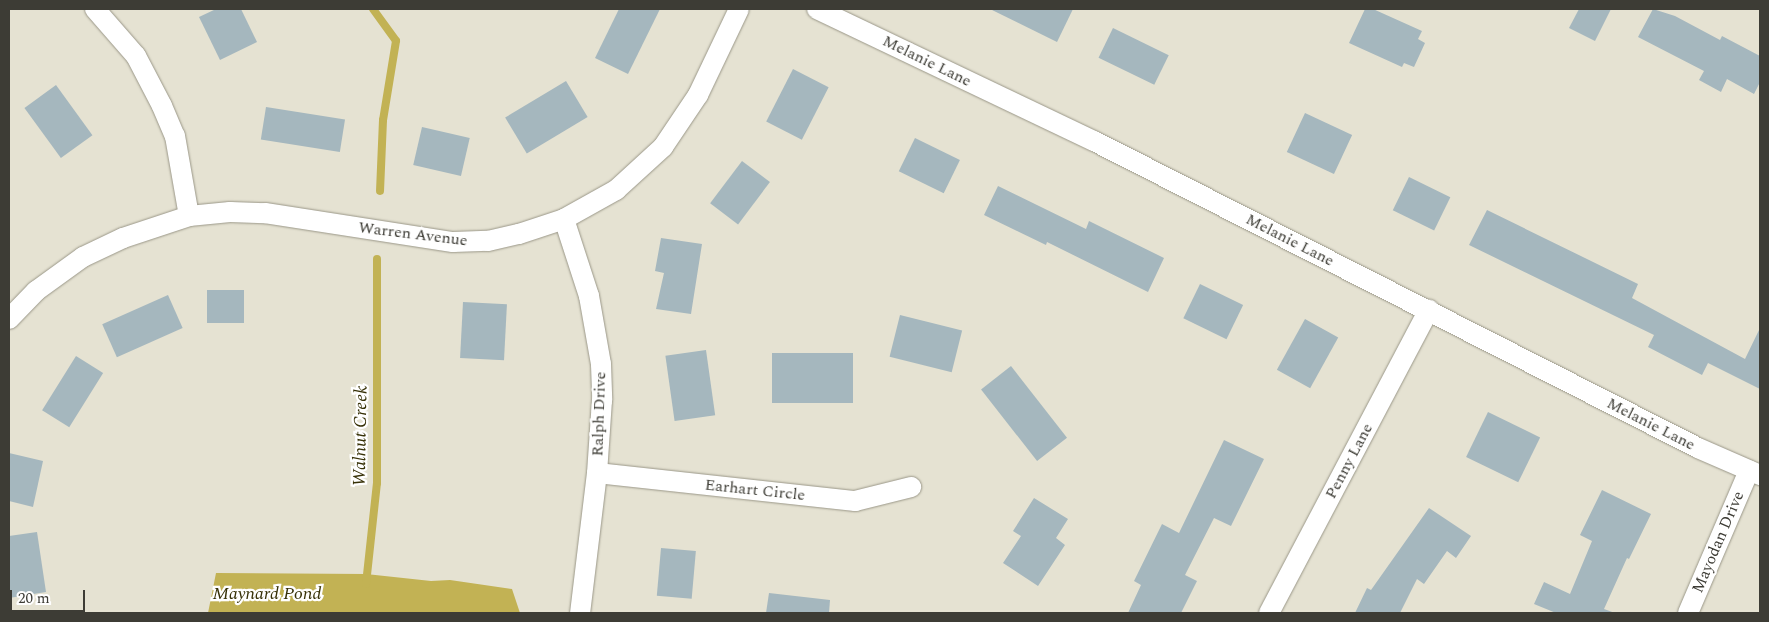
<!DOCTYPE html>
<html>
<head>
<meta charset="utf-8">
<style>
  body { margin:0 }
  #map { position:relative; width:1769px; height:622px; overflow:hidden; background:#e5e2d2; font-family:Spectral,serif }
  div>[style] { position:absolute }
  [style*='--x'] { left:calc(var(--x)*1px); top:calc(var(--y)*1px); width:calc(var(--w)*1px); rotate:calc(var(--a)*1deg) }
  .water>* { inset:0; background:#c2b254 }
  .stream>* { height:8px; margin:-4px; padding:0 4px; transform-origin:4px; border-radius:4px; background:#c2b254 }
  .building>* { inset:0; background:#a5b7be; transform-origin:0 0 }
  .roads { filter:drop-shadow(0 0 1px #9a9788) drop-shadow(0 0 1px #9a9788) }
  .minor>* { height:20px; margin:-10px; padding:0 10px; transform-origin:10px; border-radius:10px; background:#fff }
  span { translate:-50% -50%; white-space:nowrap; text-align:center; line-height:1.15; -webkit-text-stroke:4.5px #fff; paint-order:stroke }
  .street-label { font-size:16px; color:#3d3c35 }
  .water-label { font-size:18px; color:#373107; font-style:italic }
  .frame { position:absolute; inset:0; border:10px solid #3d3c35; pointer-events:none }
  .scale { position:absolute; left:10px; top:590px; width:75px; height:22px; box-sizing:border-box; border:2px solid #3d3c35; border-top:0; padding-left:6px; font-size:15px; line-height:18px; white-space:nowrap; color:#3d3c35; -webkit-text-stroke:4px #fff; paint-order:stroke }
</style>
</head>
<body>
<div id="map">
  <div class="water">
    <i style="clip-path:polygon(216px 573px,366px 574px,431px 581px,450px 580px,512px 589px,520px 613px,208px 613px)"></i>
  </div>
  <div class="stream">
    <i style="--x:373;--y:9;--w:39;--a:54"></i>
    <i style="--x:396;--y:41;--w:80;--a:99.3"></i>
    <i style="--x:383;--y:120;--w:71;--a:92.4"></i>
    <i style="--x:366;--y:584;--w:102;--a:-83.8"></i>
    <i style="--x:377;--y:483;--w:224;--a:-90"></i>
  </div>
  <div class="building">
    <i style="clip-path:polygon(216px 9px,241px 9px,257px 42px,220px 60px,199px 17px)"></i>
    <i style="clip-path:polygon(619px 9px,660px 9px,628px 74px,595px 58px)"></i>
    <i style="clip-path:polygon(990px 9px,1073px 9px,1057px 42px)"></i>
    <i style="clip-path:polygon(1365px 9px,1373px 9px,1422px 31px,1418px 39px,1425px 43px,1414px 67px,1404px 63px,1402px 67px,1349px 43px)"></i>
    <i style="clip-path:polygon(1579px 9px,1611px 9px,1595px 41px,1569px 28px)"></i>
    <i style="clip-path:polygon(1653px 9px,1675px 16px,1720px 40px,1722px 36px,1760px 56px,1760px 82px,1754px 94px,1727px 79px,1721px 92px,1699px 80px,1704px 71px,1638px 37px)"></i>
    <i style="left:1113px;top:28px;width:62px;height:33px;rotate:26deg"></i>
    <i style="left:793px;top:69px;width:40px;height:59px;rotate:27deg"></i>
    <i style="left:566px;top:81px;width:42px;height:71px;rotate:59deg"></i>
    <i style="left:56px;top:85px;width:62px;height:39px;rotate:54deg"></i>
    <i style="left:266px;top:107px;width:80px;height:33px;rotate:9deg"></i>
    <i style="left:1305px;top:113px;width:52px;height:43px;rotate:25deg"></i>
    <i style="left:422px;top:127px;width:49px;height:39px;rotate:13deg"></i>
    <i style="left:915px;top:138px;width:50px;height:37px;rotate:26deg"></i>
    <i style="left:742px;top:161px;width:35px;height:53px;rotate:37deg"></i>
    <i style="left:1409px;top:177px;width:46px;height:37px;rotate:26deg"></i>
    <i style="clip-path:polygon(998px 186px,1086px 229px,1089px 221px,1164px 258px,1148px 292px,1047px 242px,1046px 245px,984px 215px)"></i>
    <i style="clip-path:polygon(1487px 210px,1638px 284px,1632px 298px,1745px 359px,1760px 328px,1760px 389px,1708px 363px,1702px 375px,1648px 347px,1654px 335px,1469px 245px)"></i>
    <i style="clip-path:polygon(661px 238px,702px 244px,691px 314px,656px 309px,664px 273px,655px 271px)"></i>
    <i style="left:1200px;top:284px;width:48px;height:38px;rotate:26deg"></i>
    <i style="left:207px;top:290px;width:37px;height:33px"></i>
    <i style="left:168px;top:295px;width:36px;height:72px;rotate:66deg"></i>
    <i style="left:463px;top:302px;width:44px;height:56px;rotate:3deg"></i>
    <i style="left:900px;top:315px;width:64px;height:43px;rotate:14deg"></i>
    <i style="left:1305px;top:319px;width:38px;height:58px;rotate:29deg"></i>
    <i style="left:706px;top:350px;width:66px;height:41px;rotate:82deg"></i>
    <i style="left:853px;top:353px;width:50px;height:81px;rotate:90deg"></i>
    <i style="left:76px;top:356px;width:32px;height:64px;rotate:32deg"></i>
    <i style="left:1011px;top:366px;width:91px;height:38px;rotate:52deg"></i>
    <i style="left:1488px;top:412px;width:58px;height:50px;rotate:26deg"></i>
    <i style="clip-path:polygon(1224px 440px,1264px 459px,1231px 526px,1214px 518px,1185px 575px,1197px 581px,1181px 613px,1128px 613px,1141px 585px,1134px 581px,1162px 524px,1179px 533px)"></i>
    <i style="clip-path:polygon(9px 453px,43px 461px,33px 507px,9px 501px)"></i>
    <i style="clip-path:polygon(1602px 490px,1651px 514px,1629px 559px,1627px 558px,1604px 609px,1615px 613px,1556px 613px,1534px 604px,1544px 582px,1570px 594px,1592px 541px,1580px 535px)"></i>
    <i style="clip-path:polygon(1034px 498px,1068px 519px,1056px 538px,1065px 545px,1038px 586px,1003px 563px,1021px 536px,1013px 531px)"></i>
    <i style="clip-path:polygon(1429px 508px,1471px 536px,1456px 558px,1447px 551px,1424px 584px,1417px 579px,1400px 613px,1355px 613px,1367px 588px,1371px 590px)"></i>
    <i style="clip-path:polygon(37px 532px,46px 592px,9px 598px,9px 536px)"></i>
    <i style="left:661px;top:548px;width:35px;height:48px;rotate:5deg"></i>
    <i style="clip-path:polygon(769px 593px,830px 600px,829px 613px,766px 613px)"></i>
  </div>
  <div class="roads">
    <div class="minor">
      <i style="--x:95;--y:9;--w:62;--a:48.9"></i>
      <i style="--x:136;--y:56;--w:56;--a:62.5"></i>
      <i style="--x:162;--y:106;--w:33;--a:67"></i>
      <i style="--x:175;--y:136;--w:81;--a:80.1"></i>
      <i style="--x:817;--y:9;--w:307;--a:25.5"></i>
      <i style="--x:1094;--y:141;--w:678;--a:26.94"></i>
      <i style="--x:1698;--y:448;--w:68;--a:23.5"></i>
      <i style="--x:564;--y:219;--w:81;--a:72"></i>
      <i style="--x:589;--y:296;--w:69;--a:80"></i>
      <i style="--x:601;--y:364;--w:36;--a:88"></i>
      <i style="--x:602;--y:400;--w:73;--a:93.9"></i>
      <i style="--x:597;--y:473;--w:141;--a:96.9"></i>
      <i style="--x:9;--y:319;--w:39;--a:-46"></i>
      <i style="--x:36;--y:291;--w:58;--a:-35.9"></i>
      <i style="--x:83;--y:257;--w:44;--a:-25.4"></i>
      <i style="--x:123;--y:238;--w:70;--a:-18.4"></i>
      <i style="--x:189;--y:216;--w:41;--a:-5.6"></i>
      <i style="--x:230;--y:212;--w:35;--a:2"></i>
      <i style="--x:265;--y:213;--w:190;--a:8.8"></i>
      <i style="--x:453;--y:242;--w:35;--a:-2"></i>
      <i style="--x:488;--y:241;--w:32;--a:-13"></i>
      <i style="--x:519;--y:234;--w:47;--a:-18.4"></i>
      <i style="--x:564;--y:219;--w:60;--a:-29.1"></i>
      <i style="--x:616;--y:190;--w:64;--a:-42.5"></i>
      <i style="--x:663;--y:147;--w:63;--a:-56.1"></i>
      <i style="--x:698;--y:95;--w:95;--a:-64.5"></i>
      <i style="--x:597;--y:473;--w:260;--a:6.2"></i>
      <i style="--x:855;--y:501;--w:58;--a:-14"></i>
      <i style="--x:1269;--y:613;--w:343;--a:-62.2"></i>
      <i style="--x:1688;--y:613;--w:155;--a:-66.8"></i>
    </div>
  </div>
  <div class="street-label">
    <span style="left:927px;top:61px;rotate:26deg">Melanie Lane</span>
    <span style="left:413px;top:234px;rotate:7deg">Warren Avenue</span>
    <span style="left:1290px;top:240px;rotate:27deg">Melanie Lane</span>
    <span style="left:599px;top:414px;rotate:-88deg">Ralph Drive</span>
    <span style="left:1651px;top:424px;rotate:27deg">Melanie Lane</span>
    <span style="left:1349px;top:461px;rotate:-62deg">Penny Lane</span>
    <span style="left:755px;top:490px;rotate:6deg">Earhart Circle</span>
    <span style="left:1718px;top:542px;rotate:-67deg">Mayodan Drive</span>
  </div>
  <div class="water-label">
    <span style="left:361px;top:436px;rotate:-89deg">Walnut Creek</span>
    <span style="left:267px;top:594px">Maynard Pond</span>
  </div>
  <div class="frame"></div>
  <div class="scale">20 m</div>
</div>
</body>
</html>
